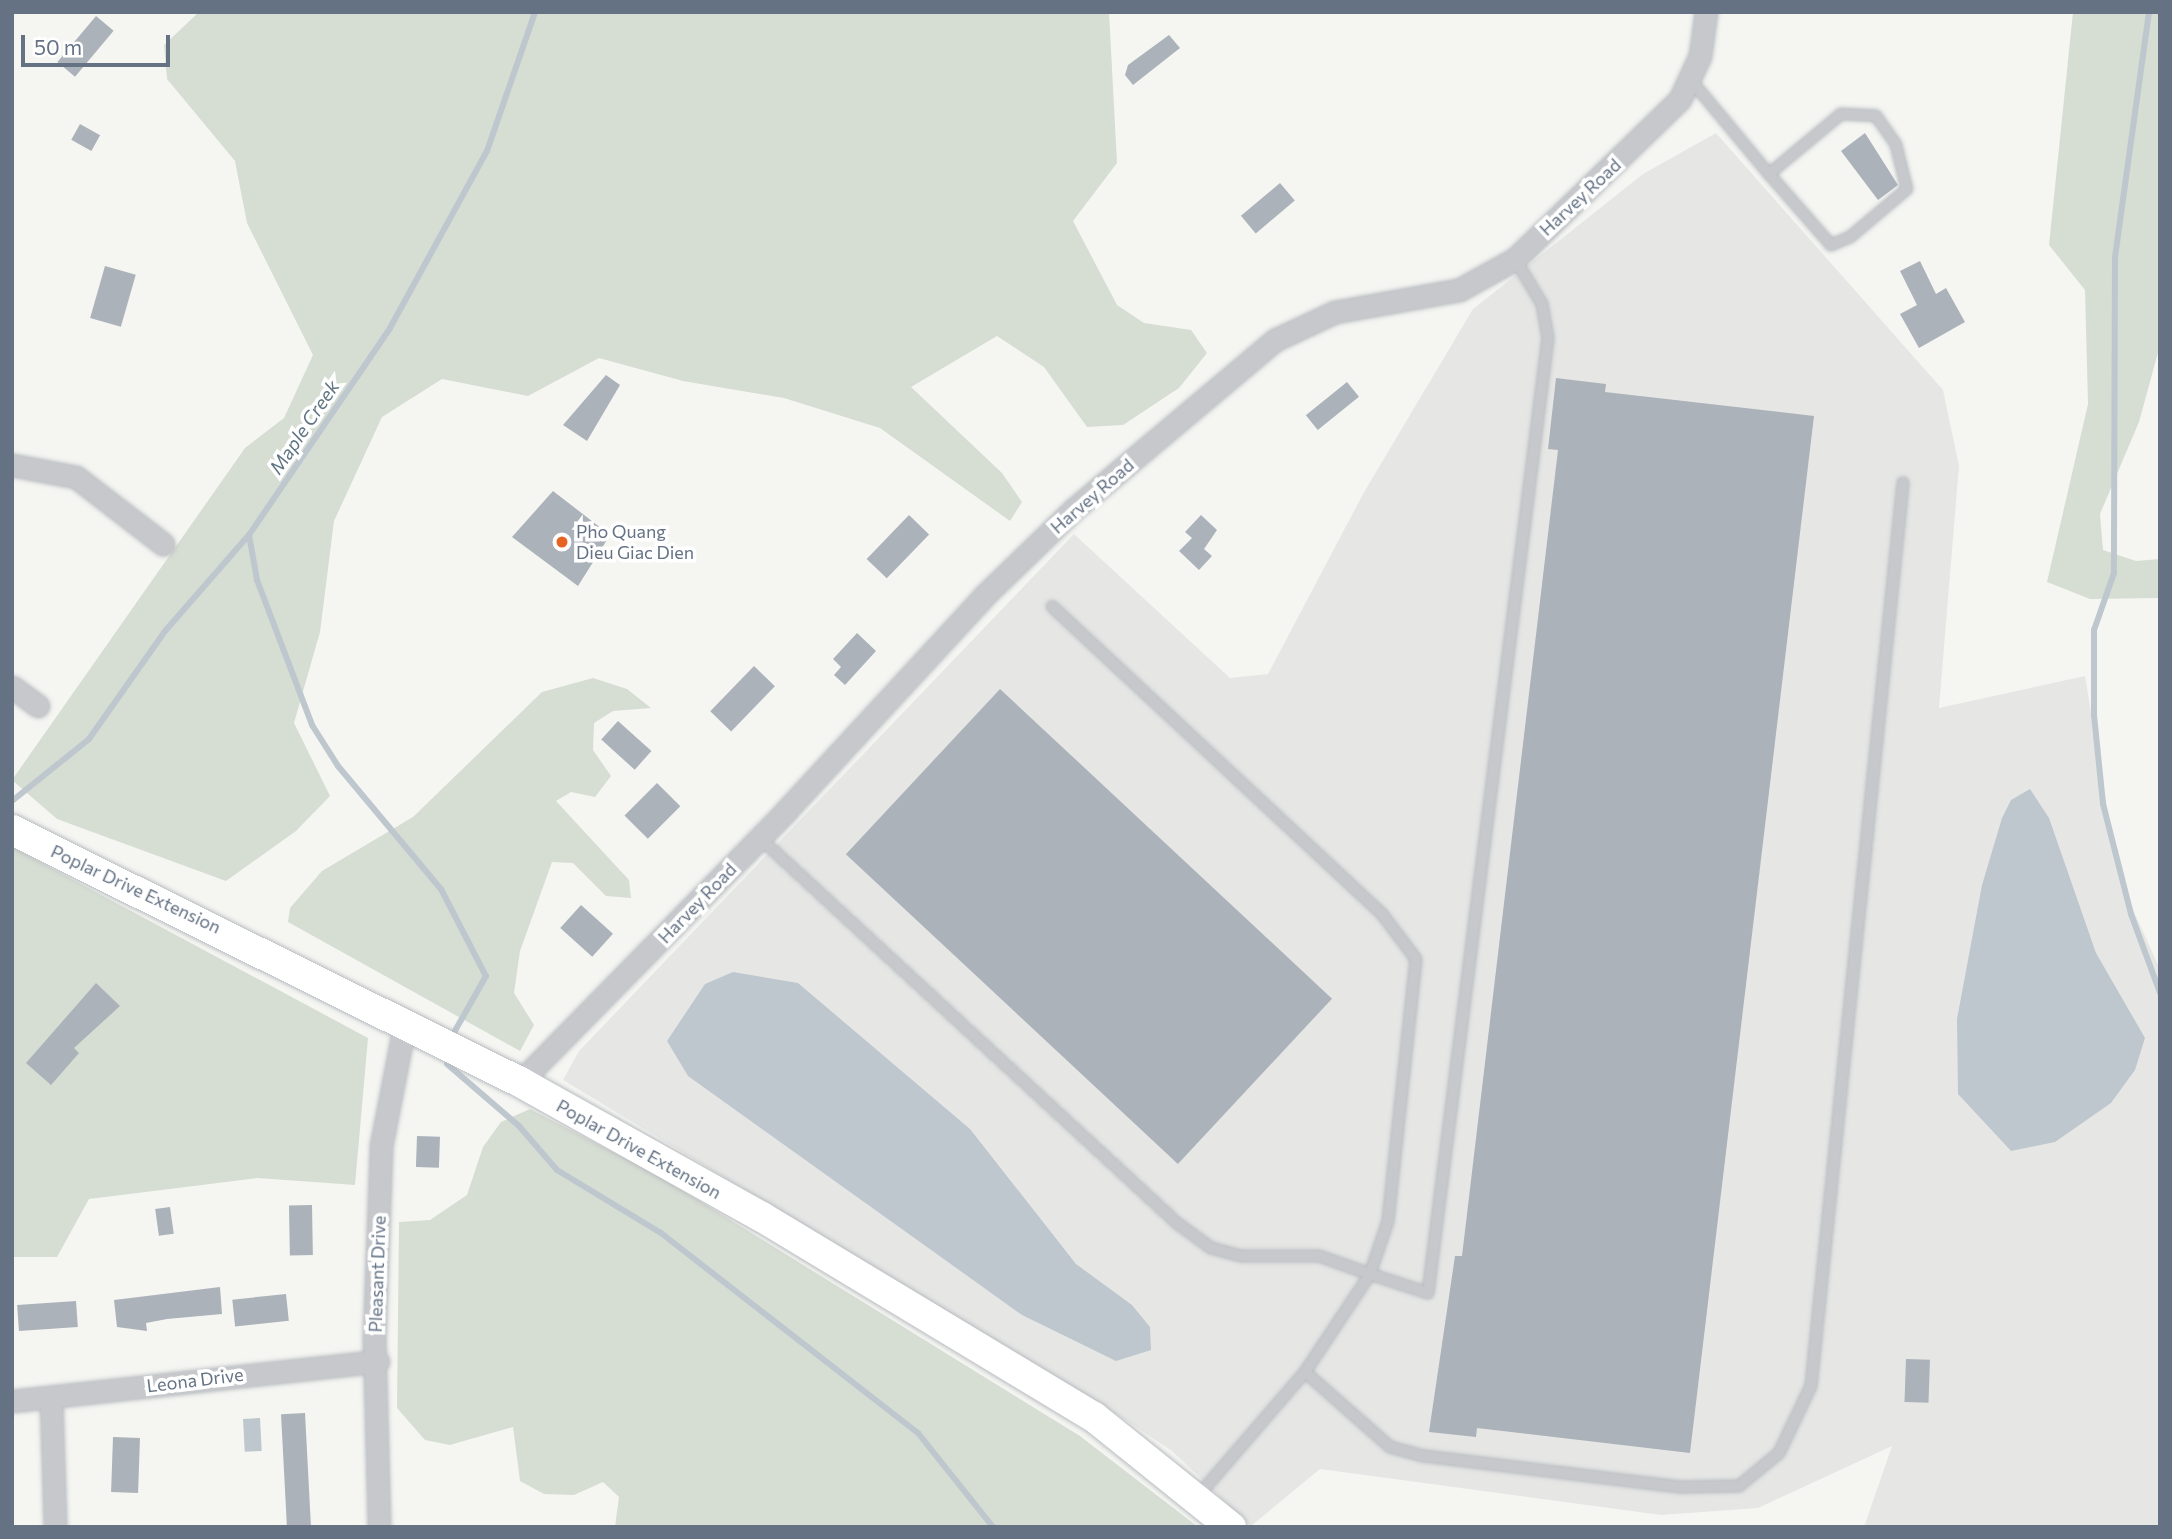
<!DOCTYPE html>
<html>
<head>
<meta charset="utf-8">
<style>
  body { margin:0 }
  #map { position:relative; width:2172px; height:1539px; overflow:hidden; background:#f5f6f2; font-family:Commissioner,sans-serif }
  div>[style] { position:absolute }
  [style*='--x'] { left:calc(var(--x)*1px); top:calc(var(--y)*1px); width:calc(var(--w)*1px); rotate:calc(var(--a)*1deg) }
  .built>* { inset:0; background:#e6e7e5 }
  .green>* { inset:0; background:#d6ddd3 }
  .water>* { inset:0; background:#bec7ce; transform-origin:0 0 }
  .stream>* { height:6px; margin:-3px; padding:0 3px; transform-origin:3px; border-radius:3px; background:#bec7ce }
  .building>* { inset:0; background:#abb2b9; transform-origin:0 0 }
  .roads { filter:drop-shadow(0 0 2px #b8bbc0) drop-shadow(0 0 2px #b8bbc0) }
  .lane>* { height:10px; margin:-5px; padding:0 5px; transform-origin:5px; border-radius:5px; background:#c6c8cc }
  .street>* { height:21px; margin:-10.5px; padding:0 10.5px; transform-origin:10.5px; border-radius:10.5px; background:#c6c8cc }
  .secondary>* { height:30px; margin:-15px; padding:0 15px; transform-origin:15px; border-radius:15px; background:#fff }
  .dots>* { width:19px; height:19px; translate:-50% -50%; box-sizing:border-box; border:4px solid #fff; border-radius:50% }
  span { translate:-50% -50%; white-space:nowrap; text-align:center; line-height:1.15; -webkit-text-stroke:7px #fff; paint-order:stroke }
  .street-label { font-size:18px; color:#647284 }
  .poi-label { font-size:18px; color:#647284 }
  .left { translate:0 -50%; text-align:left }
  .water-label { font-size:19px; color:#5f7480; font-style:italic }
  .frame { position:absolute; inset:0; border:14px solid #647284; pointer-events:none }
  .scale { position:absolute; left:21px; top:35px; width:149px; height:32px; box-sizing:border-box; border:4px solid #647284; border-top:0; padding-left:9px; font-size:21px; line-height:24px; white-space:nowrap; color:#647284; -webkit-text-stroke:5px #fff; paint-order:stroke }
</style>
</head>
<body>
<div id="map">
  <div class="built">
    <i style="clip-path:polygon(1716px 133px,1943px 390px,1959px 466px,1939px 708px,2085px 676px,2119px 879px,2160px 969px,2160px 1527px,1864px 1527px,1892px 1446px,1758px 1508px,1661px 1515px,1320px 1469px,1251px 1526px,1172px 1451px,1121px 1417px,563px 1080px,579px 1051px,1074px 534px,1230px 678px,1268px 674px,1363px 494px,1473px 309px,1643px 174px)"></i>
  </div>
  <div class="green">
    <i style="clip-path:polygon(199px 12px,1109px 12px,1117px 163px,1073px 221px,1117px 305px,1144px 323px,1191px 330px,1207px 353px,1179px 388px,1123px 425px,1087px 427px,1044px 367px,997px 336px,911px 387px,1002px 473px,1022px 502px,1010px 521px,880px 428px,784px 398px,683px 381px,599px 358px,528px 396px,442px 379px,382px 417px,334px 521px,320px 632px,294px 723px,330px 796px,296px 831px,226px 881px,57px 819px,12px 780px,245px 448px,284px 418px,313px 355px,247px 223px,235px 161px,167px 79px,164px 45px)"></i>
    <i style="clip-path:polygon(2073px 12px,2160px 12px,2160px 345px,2139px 422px,2100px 514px,2103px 550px,2136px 561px,2160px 559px,2158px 598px,2090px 599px,2047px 582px,2088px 404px,2085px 290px,2049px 245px)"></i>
    <i style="clip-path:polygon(593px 678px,627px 689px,651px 708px,613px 711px,594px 723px,593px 750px,611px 776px,595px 797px,571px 792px,556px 801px,629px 880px,631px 898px,606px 896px,573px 863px,552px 862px,520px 951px,514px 993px,534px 1025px,520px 1051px,288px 922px,290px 908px,322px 871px,413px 817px,542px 692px)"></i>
    <i style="clip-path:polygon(12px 847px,368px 1038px,355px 1185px,257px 1178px,89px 1199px,57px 1257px,12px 1257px)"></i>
    <i style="clip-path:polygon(530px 1109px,659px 1176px,1080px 1436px,1198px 1527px,615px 1527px,619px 1497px,603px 1482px,574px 1495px,544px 1494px,520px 1481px,513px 1427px,450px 1445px,425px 1440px,397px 1408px,399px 1222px,430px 1220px,467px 1195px,483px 1147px,501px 1122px)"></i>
  </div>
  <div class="water">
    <i style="clip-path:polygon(2030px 789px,2049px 818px,2096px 953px,2145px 1038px,2135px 1070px,2111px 1103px,2055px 1142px,2011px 1151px,1958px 1094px,1957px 1019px,1982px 885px,2002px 818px,2011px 800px)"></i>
    <i style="clip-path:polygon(733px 972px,798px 983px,970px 1129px,1076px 1264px,1132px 1305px,1150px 1327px,1151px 1350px,1116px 1361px,1022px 1315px,688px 1076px,667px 1041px,705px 984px)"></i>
    <i style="left:260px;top:1418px;width:33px;height:17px;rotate:87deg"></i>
  </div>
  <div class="stream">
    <i style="--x:2149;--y:12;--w:247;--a:97.9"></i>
    <i style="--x:2115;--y:257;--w:316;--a:90.2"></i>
    <i style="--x:2114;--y:573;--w:60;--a:109.3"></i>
    <i style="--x:2094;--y:630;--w:85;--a:90"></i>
    <i style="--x:2094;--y:715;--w:89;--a:84.2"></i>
    <i style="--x:2103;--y:804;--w:114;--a:75.7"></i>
    <i style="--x:2131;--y:914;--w:84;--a:69.8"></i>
    <i style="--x:249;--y:535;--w:46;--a:79.9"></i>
    <i style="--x:257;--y:580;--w:155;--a:69.2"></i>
    <i style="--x:312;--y:725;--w:49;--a:57.6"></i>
    <i style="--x:338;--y:766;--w:160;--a:50.1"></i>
    <i style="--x:441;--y:889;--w:98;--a:62.7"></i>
    <i style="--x:486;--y:976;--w:69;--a:119.5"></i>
    <i style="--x:12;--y:801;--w:99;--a:-38.8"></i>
    <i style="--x:89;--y:739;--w:133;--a:-54.8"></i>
    <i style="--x:166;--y:630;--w:126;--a:-48.9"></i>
    <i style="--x:249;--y:535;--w:250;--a:-55.7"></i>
    <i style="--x:390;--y:328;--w:202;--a:-61.3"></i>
    <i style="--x:487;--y:151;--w:147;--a:-70.9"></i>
    <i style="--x:447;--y:1064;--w:95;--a:40.7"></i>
    <i style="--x:519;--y:1126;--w:58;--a:49.2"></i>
    <i style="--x:557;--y:1170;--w:122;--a:31.2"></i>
    <i style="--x:661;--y:1233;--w:326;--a:37.9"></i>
    <i style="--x:918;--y:1433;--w:120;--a:51.4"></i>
  </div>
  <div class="building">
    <i style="left:96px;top:16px;width:23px;height:60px;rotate:40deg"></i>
    <i style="clip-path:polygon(1169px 35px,1180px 48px,1133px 85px,1125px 75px,1128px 65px)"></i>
    <i style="left:80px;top:124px;width:23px;height:18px;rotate:29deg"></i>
    <i style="clip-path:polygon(1865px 133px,1898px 185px,1878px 200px,1841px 151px)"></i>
    <i style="left:1280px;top:183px;width:23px;height:51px;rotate:50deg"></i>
    <i style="clip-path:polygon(1920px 261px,1936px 294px,1946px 288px,1965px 322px,1919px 348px,1900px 314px,1917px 305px,1900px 271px)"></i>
    <i style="left:105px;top:266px;width:32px;height:54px;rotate:16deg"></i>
    <i style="clip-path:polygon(606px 375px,620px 385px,587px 441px,563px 425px)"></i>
    <i style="clip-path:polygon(1556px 378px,1606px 384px,1605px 392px,1814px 416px,1690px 1453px,1477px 1428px,1476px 1437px,1429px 1432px,1455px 1256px,1462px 1256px,1558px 450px,1548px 449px)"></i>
    <i style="left:1347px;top:382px;width:19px;height:53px;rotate:51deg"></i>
    <i style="clip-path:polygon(553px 491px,610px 535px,578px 586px,512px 537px)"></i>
    <i style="left:909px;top:515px;width:28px;height:61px;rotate:44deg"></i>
    <i style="clip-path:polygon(1201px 515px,1217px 530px,1204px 549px,1212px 556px,1199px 570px,1179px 551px,1192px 538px,1185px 532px)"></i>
    <i style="clip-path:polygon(857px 633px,876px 651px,845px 685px,834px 675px,841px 667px,833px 659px)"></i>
    <i style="left:754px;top:666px;width:29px;height:63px;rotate:44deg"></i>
    <i style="left:1000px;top:689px;width:454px;height:226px;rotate:43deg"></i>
    <i style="left:618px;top:721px;width:45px;height:25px;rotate:42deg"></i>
    <i style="left:657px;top:783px;width:33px;height:46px;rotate:45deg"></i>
    <i style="left:581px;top:905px;width:43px;height:31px;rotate:42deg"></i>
    <i style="clip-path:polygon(96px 983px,120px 1006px,74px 1048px,79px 1053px,51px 1085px,26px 1063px)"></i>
    <i style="left:417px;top:1136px;width:23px;height:31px;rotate:2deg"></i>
    <i style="left:312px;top:1205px;width:50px;height:23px;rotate:89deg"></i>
    <i style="left:170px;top:1207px;width:27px;height:15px;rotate:82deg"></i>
    <i style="clip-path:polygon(220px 1287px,222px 1314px,167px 1319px,146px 1323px,147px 1331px,117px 1327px,114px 1300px)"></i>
    <i style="left:286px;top:1294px;width:27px;height:54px;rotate:84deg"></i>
    <i style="left:76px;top:1301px;width:26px;height:59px;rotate:86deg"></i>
    <i style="left:1906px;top:1359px;width:24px;height:43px;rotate:2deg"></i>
    <i style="left:305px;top:1413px;width:114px;height:24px;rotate:87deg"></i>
    <i style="left:113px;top:1437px;width:27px;height:55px;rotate:2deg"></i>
  </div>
  <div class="roads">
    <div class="lane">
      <i style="--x:1690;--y:79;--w:124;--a:50.3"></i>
      <i style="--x:1769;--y:174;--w:94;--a:-39.8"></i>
      <i style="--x:1841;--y:114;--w:35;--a:3"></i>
      <i style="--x:1876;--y:116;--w:35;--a:55"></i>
      <i style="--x:1896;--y:145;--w:45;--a:76"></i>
      <i style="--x:1907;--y:189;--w:75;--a:139.9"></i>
      <i style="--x:1850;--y:237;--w:21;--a:157"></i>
      <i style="--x:1831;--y:245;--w:94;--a:-131.1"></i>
      <i style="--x:760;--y:838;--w:568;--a:42.72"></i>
      <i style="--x:1177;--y:1223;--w:42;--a:36.3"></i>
      <i style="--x:1211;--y:1248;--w:31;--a:15"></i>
      <i style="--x:1241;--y:1256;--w:78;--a:0"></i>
      <i style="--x:1319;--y:1256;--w:54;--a:19.4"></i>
      <i style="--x:1370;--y:1274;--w:56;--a:-71.2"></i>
      <i style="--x:1388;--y:1221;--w:263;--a:-83.9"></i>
      <i style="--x:1416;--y:959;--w:56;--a:-127.1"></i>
      <i style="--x:1382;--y:914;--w:451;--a:-137"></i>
      <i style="--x:1305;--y:1372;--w:113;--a:41.4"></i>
      <i style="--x:1390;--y:1447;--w:35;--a:15"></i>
      <i style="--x:1424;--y:1456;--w:260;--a:6.9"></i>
      <i style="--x:1682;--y:1487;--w:57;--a:-1"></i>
      <i style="--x:1739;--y:1486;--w:52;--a:-39.5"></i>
      <i style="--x:1779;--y:1453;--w:74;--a:-64.5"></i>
      <i style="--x:1811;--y:1386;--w:908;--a:-84.18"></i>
      <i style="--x:1198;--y:1496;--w:164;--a:-49.2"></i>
      <i style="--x:1305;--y:1372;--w:118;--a:-56.4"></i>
      <i style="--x:1370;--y:1274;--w:61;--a:18.1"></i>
      <i style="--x:1428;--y:1293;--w:963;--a:-82.84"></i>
      <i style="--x:1548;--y:338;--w:35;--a:-100"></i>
      <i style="--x:1542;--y:304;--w:52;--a:-121"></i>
    </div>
    <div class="street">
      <i style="--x:12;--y:465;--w:65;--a:10.6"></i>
      <i style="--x:76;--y:477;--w:110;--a:37.6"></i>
      <i style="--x:12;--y:687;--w:32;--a:36"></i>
      <i style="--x:520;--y:1082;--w:378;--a:-45.5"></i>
      <i style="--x:785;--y:812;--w:294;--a:-47.3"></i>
      <i style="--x:984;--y:596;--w:124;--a:-44"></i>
      <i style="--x:1073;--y:510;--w:264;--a:-40.1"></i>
      <i style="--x:1275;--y:340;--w:66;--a:-25"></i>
      <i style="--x:1335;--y:312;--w:126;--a:-10.1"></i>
      <i style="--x:1459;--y:290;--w:64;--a:-29"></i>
      <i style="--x:1515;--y:259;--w:230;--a:-44.1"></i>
      <i style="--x:1680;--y:99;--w:47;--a:-65.1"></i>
      <i style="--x:1700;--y:56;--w:44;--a:-82.2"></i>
      <i style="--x:51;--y:1397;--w:130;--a:88.2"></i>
      <i style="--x:12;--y:1401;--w:368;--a:-6.2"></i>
      <i style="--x:379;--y:1527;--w:187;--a:-91.5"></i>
      <i style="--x:374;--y:1340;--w:194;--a:-87.9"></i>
      <i style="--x:381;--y:1146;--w:125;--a:-79"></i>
    </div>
    <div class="secondary">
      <i style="--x:12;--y:830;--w:567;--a:26.38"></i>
      <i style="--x:520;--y:1082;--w:277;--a:29.2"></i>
      <i style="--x:762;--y:1217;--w:388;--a:31.1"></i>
      <i style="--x:1094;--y:1417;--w:176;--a:38.8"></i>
    </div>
  </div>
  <div class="dots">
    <i style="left:562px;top:542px;background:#e66322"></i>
  </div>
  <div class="street-label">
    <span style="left:1580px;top:197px;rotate:-43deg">Harvey Road</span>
    <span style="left:1092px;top:496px;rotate:-41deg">Harvey Road</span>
    <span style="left:136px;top:889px;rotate:25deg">Poplar Drive Extension</span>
    <span style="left:697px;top:903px;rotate:-46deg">Harvey Road</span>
    <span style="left:639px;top:1149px;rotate:29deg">Poplar Drive Extension</span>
    <span style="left:377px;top:1274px;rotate:-88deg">Pleasant Drive</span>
    <span style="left:195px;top:1380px;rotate:-7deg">Leona Drive</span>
  </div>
  <div class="poi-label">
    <span class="left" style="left:576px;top:542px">Pho Quang<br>Dieu Giac Dien</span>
  </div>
  <div class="water-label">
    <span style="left:304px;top:427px;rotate:-56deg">Maple Creek</span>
  </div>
  <div class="frame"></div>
  <div class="scale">50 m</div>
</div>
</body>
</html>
